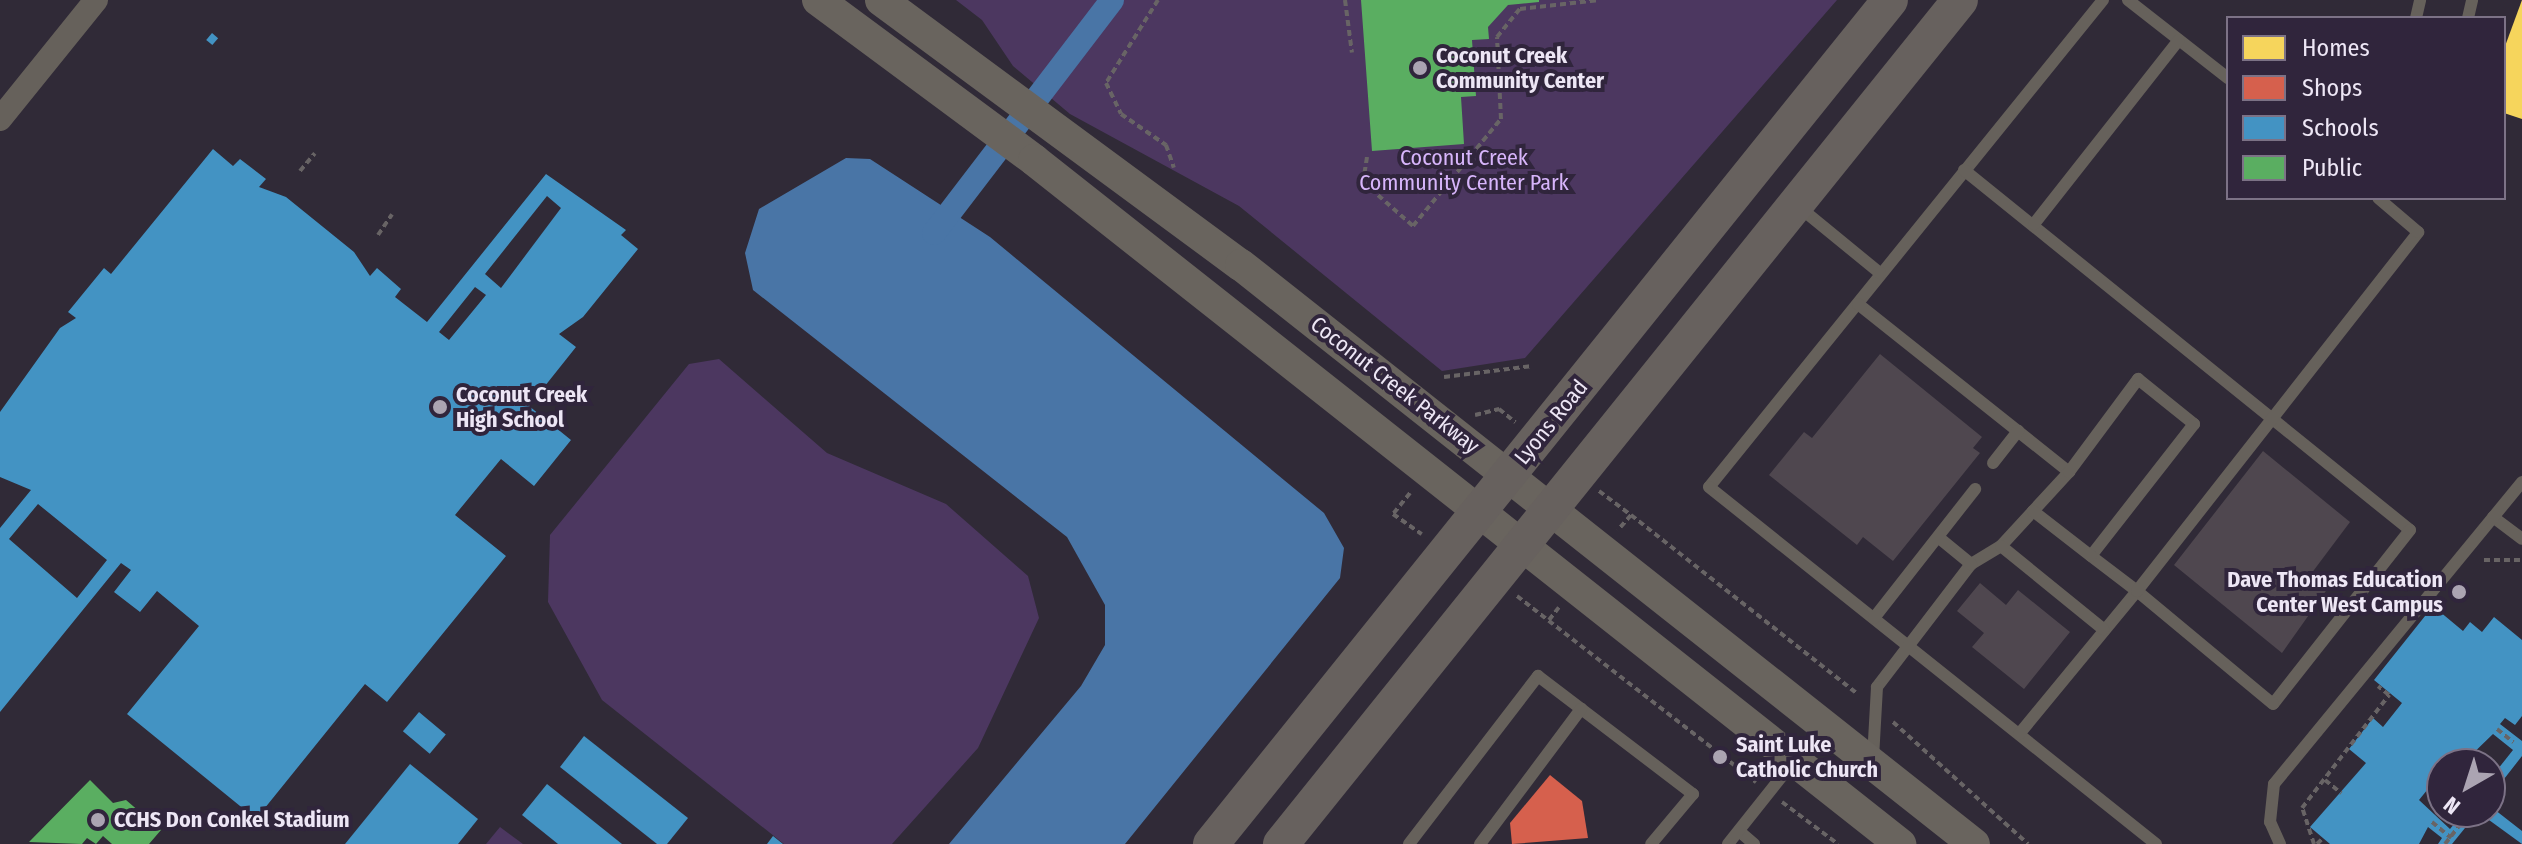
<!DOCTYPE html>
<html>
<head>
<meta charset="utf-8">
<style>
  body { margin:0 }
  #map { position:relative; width:2522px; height:844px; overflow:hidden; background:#302a37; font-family:"Fira Sans Condensed",sans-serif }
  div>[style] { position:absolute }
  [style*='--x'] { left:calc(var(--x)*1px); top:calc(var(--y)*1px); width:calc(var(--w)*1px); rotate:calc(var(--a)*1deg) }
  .green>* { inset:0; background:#4c3760 }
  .water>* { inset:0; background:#4975a6 }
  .homes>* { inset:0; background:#f6d55c }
  .shops>* { inset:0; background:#d6604d }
  .schools>* { inset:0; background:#4393c3; transform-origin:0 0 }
  .public>* { inset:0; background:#5aae61 }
  .canal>* { height:24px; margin:-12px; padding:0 12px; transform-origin:12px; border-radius:12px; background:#4975a6 }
  .building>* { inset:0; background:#4f474f }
  .path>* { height:4px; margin-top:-2px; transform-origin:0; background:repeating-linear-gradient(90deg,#686465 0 6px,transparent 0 10px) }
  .service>* { height:12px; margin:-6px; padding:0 6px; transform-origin:6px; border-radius:6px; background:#66615b }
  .minor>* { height:24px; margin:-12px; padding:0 12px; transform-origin:12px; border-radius:12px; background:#66615b }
  .secondary>* { height:32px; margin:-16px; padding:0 16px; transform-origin:16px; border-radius:16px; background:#69645e }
  .primary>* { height:36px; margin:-18px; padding:0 18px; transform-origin:18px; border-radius:18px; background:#67615e }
  .dots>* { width:22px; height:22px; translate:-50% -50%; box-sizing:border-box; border:4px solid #30253c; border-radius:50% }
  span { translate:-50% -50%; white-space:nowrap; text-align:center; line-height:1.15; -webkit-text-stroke:8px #30253c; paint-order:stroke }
  .poi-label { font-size:22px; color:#ede6f5; font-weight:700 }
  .left { translate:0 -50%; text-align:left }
  .right { translate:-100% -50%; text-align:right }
  .park-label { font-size:22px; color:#d7b5fb }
  .street-label { font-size:22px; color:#ede6f5 }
  .legend { position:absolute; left:2226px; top:16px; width:280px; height:184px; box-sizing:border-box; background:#30253c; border:2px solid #7c7286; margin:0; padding:10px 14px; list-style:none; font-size:24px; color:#ede6f5 }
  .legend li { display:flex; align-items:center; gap:16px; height:40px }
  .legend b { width:40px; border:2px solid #7c7286 }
  .north { position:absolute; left:2426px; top:748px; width:80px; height:80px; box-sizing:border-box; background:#30253c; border:2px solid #7c7286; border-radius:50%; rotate:219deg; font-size:22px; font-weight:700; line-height:32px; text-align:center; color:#ede6f5 }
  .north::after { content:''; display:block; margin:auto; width:28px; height:36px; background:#aba4b2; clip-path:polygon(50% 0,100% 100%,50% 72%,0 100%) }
</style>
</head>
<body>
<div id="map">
  <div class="green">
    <i style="clip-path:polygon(956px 0,1837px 0,1525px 358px,1442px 371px,1239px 206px,1070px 114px,1013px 66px,982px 20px)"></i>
    <i style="clip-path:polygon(719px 359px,827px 453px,946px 504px,1028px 576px,1039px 618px,978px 748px,892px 844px,784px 844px,602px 700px,548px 602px,550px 535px,689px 364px)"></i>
    <i style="clip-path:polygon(500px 827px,523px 844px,486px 844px)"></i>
  </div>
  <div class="water">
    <i style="clip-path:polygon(846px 158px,870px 159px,990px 237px,1324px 513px,1344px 548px,1340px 578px,1125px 844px,949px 844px,1081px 686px,1105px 645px,1105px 605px,1067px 537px,753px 290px,745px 253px,759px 209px)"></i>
  </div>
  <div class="homes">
    <i style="clip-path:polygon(2522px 0,2522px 119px,2504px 113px,2504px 49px)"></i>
  </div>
  <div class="shops">
    <i style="clip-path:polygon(1550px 775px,1582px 801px,1588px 838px,1512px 844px,1510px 823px)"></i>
  </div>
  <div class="schools">
    <i style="left:212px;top:33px;width:8px;height:9px;rotate:40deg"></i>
    <i style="clip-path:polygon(evenodd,213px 149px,233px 166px,240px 159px,266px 179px,259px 187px,286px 197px,354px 252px,370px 276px,377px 268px,401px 289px,395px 297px,427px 322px,546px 174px,626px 230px,621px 235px,638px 249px,583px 317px,559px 334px,576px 347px,529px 406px,571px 440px,534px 486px,501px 459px,455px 515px,506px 556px,387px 702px,365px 684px,256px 819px,127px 714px,199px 626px,157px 591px,140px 612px,114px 592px,131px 570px,121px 563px,0 712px,0 528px,31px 490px,0 477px,0 412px,60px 328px,76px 318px,68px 312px,104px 268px,111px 274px,213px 149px,547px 196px,561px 208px,501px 288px,485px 274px,547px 196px,213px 149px,475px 287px,486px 295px,449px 340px,439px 332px,475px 287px,213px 149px,38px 504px,107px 560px,77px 598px,9px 539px,38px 504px)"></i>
    <i style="clip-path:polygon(2433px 606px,2463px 631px,2470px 622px,2482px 632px,2494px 617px,2522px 640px,2522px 716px,2515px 725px,2505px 718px,2500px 724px,2522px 741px,2522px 756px,2490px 797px,2490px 779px,2513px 750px,2493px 734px,2462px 764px,2442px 764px,2442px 784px,2436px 779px,2419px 800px,2450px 829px,2464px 812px,2490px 812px,2490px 806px,2522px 831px,2522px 844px,2478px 812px,2452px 844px,2438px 844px,2442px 838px,2428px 827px,2419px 844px,2330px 844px,2310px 827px,2366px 763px,2349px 749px,2373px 718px,2383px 727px,2402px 703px,2374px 680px)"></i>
    <i style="left:419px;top:712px;width:35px;height:25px;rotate:40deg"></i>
    <i style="clip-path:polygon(584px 736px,688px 818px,667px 844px,657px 844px,560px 767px)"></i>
    <i style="clip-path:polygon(410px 764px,478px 819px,458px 844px,345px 844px)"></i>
    <i style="clip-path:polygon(547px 784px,622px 844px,558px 844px,522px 815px)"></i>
    <i style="clip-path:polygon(773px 836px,783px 844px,767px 844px)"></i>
  </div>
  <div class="public">
    <i style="clip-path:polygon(1361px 0,1539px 0,1539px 2px,1508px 5px,1488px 27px,1489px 39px,1472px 40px,1476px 96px,1461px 97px,1464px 144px,1372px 151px)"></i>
    <i style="clip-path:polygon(90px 780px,113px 803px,126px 800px,161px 830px,149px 844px,112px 844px,103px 836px,96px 844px,87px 838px,82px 844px,29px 842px)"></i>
  </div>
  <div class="canal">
    <i style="--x:934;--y:233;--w:293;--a:-52.6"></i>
  </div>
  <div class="building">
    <i style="clip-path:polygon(1880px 354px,1982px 437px,1973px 448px,1980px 453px,1893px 561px,1863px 537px,1857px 545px,1769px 475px,1804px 432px,1812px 438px)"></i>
    <i style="clip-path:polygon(2263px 451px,2350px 522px,2311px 574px,2328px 588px,2282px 653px,2174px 565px)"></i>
    <i style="clip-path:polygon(1980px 583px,2006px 605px,2018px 590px,2070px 632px,2024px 689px,1972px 647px,1984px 633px,1957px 611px)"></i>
  </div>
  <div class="path">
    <i style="--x:1158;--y:0;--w:98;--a:122.1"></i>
    <i style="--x:1106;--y:83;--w:34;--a:64"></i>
    <i style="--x:1121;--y:114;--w:55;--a:34.6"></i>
    <i style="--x:1166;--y:145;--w:24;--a:71"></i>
    <i style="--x:1345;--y:0;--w:53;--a:82.5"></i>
    <i style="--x:1367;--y:157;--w:25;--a:99"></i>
    <i style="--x:1363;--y:182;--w:67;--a:41.3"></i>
    <i style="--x:1413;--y:226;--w:139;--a:-50.6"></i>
    <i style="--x:1501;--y:119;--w:82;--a:-92.8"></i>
    <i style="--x:1497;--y:37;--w:36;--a:-51"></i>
    <i style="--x:1520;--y:9;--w:80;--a:-6.5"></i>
    <i style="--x:300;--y:171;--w:23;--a:-50"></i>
    <i style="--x:378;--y:235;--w:25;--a:-56"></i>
    <i style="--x:1444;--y:377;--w:89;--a:-7.1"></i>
    <i style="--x:1475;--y:415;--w:25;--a:-14"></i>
    <i style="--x:1499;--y:409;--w:21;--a:39"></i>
    <i style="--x:1599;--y:491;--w:40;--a:37"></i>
    <i style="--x:1631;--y:515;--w:20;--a:131"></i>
    <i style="--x:1410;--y:493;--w:27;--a:129"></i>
    <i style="--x:1393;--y:514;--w:35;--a:35"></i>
    <i style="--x:1631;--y:515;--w:289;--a:38.3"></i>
    <i style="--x:2484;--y:560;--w:38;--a:0"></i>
    <i style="--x:1517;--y:596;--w:303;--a:37.9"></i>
    <i style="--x:1549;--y:620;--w:16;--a:-52"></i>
    <i style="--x:1893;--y:722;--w:182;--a:42.1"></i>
    <i style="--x:2497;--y:729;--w:21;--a:39"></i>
    <i style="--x:2448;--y:763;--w:1;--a:45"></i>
    <i style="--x:2325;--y:780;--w:21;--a:39"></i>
    <i style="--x:1782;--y:802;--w:70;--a:36.9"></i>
    <i style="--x:2432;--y:822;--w:25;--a:40"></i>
    <i style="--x:2314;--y:844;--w:38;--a:-108"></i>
    <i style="--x:2302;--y:808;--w:143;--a:-52.4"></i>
    <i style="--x:2389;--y:695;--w:14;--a:-141"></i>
    <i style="--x:2317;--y:844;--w:8;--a:-45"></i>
    <i style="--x:2445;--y:844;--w:24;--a:-52"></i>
  </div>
  <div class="service">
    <i style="--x:2103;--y:0;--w:626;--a:128.97"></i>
    <i style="--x:1709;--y:487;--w:572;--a:38.61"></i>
    <i style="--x:2128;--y:0;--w:127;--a:38"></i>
    <i style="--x:2416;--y:18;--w:18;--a:-77"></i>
    <i style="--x:2468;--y:18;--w:18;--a:-77"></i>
    <i style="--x:1964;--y:170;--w:573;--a:38.91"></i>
    <i style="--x:2410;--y:530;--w:221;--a:128.2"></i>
    <i style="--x:2273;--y:704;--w:177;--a:-140.3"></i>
    <i style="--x:2137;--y:591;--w:185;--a:129.5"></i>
    <i style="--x:1798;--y:206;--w:106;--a:39.3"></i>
    <i style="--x:2034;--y:224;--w:234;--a:-51.8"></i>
    <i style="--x:1858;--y:304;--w:270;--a:38.5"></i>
    <i style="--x:2069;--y:472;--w:100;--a:132.6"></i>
    <i style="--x:2001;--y:546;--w:35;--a:149"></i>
    <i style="--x:1971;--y:564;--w:155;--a:127.4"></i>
    <i style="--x:1877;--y:687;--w:72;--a:93.2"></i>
    <i style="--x:1993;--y:463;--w:41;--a:-52"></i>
    <i style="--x:2069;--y:472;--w:116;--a:-53.4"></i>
    <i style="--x:2138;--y:379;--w:72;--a:38.8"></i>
    <i style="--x:2194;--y:424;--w:167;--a:128"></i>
    <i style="--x:2091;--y:556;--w:58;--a:37.3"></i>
    <i style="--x:2137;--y:591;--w:456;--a:-51.9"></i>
    <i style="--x:2418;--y:232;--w:52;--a:-139.6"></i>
    <i style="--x:2033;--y:511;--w:73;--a:37.8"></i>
    <i style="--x:2493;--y:517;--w:36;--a:37"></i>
    <i style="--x:1938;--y:537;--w:43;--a:39.3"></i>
    <i style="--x:2001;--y:546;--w:132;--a:39.1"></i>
    <i style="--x:1874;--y:618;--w:164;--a:-51.9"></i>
    <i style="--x:1739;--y:831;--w:20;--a:41"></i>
    <i style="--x:1409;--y:844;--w:212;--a:-52.5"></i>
    <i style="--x:1538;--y:676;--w:195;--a:37.3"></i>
    <i style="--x:1693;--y:794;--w:65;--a:130"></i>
    <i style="--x:1480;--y:844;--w:169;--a:-53.2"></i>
    <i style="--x:1728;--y:844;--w:106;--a:-51.5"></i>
    <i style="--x:2280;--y:844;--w:24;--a:-114"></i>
    <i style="--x:2270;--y:822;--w:38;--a:-84"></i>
    <i style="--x:2274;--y:784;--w:391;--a:-50.6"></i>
  </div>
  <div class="minor">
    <i style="--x:0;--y:119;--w:153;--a:-51.1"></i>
  </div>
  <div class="secondary">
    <i style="--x:818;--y:0;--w:269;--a:36.5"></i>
    <i style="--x:1034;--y:160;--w:1104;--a:38.3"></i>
    <i style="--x:881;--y:0;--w:447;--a:36.4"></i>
    <i style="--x:1241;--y:265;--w:934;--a:38.31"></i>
  </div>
  <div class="primary">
    <i style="--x:1211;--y:844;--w:1083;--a:-51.18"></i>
    <i style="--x:1281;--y:844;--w:1083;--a:-51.18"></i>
  </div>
  <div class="dots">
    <i style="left:1420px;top:68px;background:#aba4b2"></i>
    <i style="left:440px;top:407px;background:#aba4b2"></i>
    <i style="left:2459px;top:592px;background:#aba4b2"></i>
    <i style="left:1720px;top:757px;background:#aba4b2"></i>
    <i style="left:98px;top:820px;background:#aba4b2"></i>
  </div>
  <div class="poi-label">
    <span class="left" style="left:1436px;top:68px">Coconut Creek<br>Community Center</span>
    <span class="left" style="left:456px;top:407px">Coconut Creek<br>High School</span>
    <span class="right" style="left:2443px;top:592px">Dave Thomas Education<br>Center West Campus</span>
    <span class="left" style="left:1736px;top:757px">Saint Luke<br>Catholic Church</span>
    <span class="left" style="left:114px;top:820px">CCHS Don Conkel Stadium</span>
  </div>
  <div class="park-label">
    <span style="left:1464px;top:170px">Coconut Creek<br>Community Center Park</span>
  </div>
  <div class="street-label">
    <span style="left:1395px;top:385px;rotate:38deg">Coconut Creek Parkway</span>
    <span style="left:1551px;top:422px;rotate:-51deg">Lyons Road</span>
  </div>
  <ul class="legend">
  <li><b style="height:22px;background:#f6d55c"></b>Homes</li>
  <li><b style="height:22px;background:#d6604d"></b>Shops</li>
  <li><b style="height:22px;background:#4393c3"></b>Schools</li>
  <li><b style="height:22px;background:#5aae61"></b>Public</li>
  </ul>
  <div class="north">N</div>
</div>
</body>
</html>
